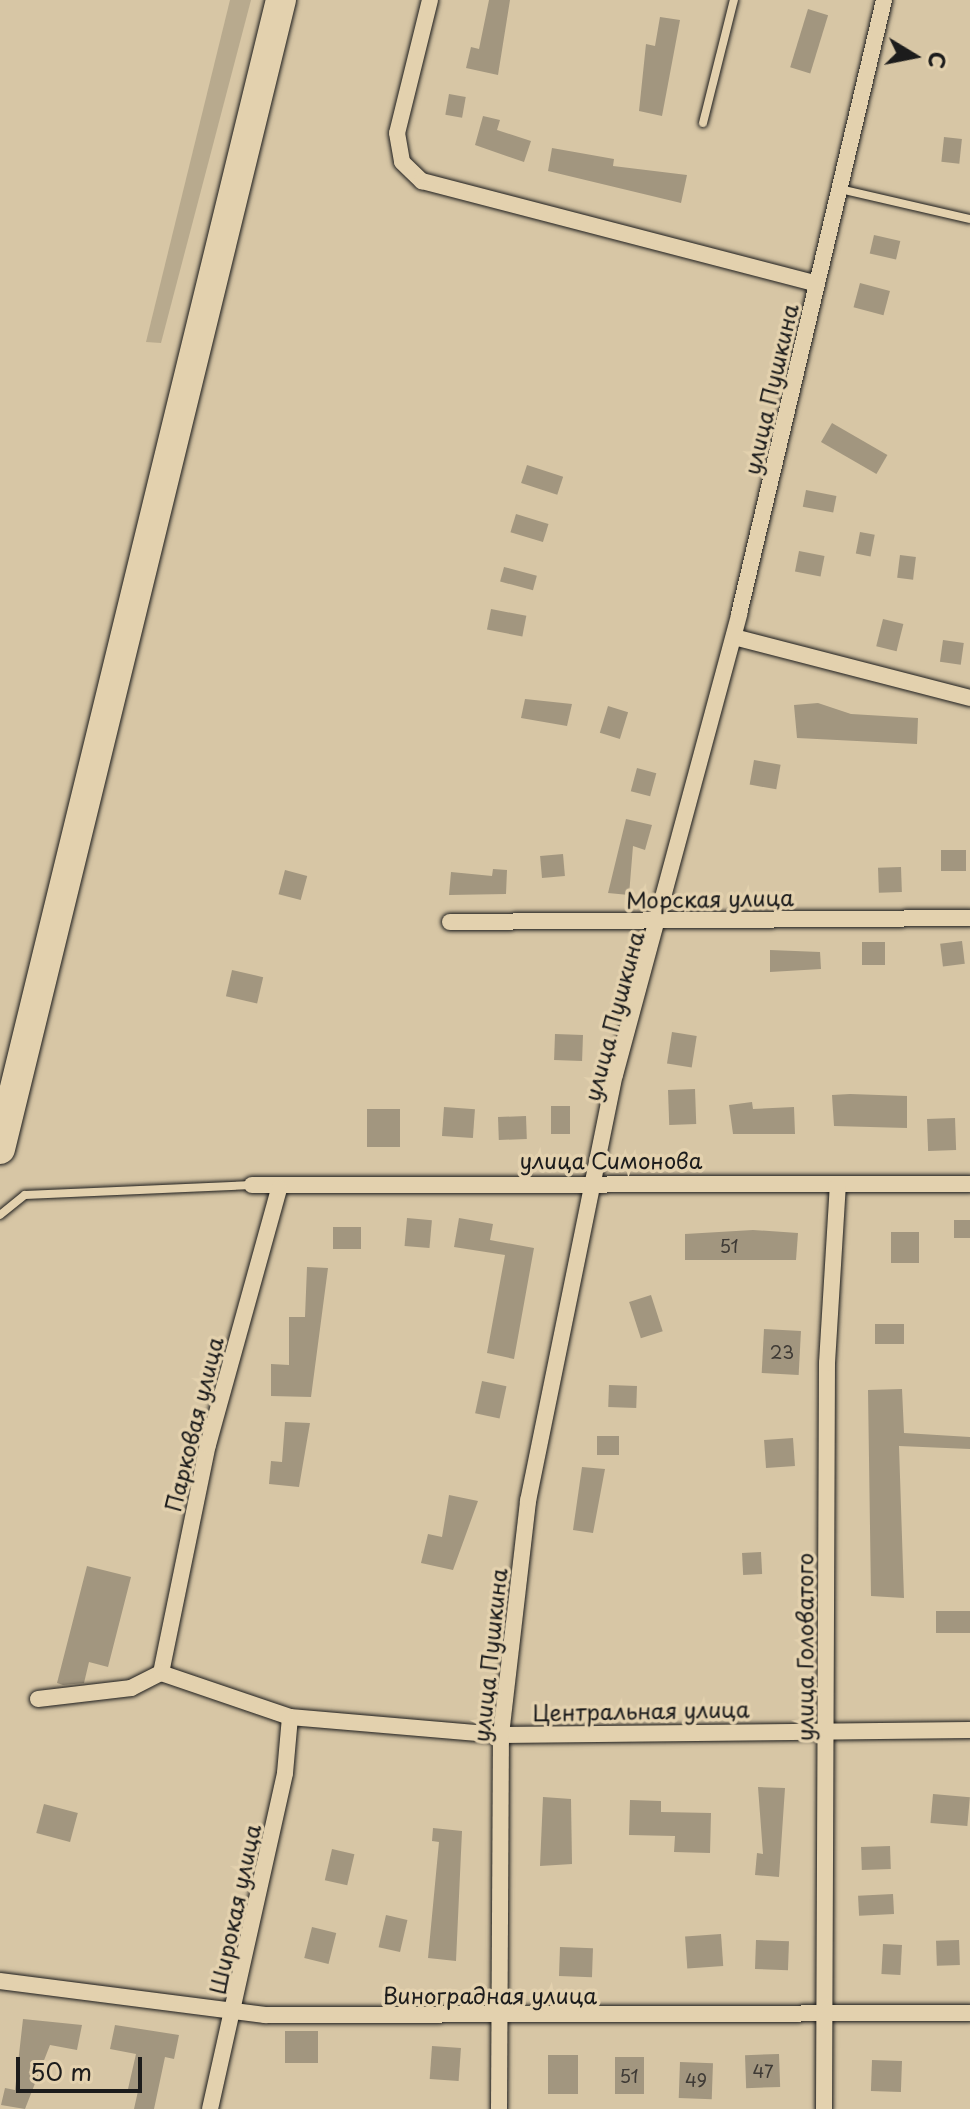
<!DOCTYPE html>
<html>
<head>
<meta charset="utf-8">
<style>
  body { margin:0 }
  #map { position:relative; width:970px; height:2109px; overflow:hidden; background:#d7c6a5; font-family:"Playpen Sans",sans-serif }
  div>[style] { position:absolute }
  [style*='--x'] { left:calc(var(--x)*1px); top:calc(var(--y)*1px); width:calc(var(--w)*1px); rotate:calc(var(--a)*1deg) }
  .green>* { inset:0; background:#b8aa8e }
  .building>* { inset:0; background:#a2967f; transform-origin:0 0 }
  .roads { filter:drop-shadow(0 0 2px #1c1c1c) drop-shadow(0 0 2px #1c1c1c) }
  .lane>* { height:8px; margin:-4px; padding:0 4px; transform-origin:4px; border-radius:4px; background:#e3d1ae }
  .street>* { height:16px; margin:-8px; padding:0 8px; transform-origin:8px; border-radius:8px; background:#e3d1ae }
  .highway>* { height:30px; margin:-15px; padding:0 15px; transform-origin:15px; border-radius:15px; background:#e3d1ae }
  span { translate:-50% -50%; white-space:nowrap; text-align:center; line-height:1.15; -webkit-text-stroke:7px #e3d1ae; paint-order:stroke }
  .number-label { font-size:18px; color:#3e3a35 }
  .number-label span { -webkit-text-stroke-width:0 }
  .street-label { font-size:22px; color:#1c1c1c }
  .north { position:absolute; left:874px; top:16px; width:80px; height:80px; -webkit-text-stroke:6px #e3d1ae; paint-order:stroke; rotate:100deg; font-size:22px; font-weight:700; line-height:32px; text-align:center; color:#1c1c1c }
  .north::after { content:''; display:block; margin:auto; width:28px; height:36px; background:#1c1c1c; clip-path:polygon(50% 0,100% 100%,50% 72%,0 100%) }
  .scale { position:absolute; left:16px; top:2057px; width:126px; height:36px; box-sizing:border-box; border:4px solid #1c1c1c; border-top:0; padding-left:10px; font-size:24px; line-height:28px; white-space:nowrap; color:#1c1c1c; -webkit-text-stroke:6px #e3d1ae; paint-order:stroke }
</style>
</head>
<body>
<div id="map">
  <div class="green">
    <i style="clip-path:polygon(230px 0,251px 0,161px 343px,146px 342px)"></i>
  </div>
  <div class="building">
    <i style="clip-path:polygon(489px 0,510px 0,498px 75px,466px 68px,471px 47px,479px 49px)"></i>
    <i style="left:808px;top:9px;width:21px;height:61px;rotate:17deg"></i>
    <i style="clip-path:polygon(660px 17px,680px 20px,662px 116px,639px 111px,646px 44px,655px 46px)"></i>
    <i style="left:449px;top:94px;width:17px;height:21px;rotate:10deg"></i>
    <i style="clip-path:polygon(483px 116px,500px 120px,497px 130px,531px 141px,524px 162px,475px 145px)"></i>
    <i style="left:944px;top:137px;width:18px;height:25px;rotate:6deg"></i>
    <i style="clip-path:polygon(552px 148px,614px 159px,613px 166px,687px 175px,681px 203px,548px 171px)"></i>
    <i style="left:874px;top:235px;width:27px;height:19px;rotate:13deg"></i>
    <i style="left:860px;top:283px;width:31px;height:25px;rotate:15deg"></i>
    <i style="left:832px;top:423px;width:64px;height:22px;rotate:30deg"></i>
    <i style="left:527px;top:465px;width:38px;height:19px;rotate:18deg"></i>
    <i style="left:806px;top:490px;width:31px;height:17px;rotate:11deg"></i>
    <i style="left:516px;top:514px;width:34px;height:19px;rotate:17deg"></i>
    <i style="left:860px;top:532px;width:15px;height:22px;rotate:11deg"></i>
    <i style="left:799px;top:551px;width:26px;height:21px;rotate:11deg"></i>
    <i style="left:900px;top:555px;width:16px;height:23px;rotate:7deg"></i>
    <i style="left:504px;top:567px;width:34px;height:15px;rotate:15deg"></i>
    <i style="left:491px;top:609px;width:36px;height:21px;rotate:11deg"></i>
    <i style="left:883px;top:619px;width:21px;height:28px;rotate:14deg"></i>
    <i style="left:943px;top:640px;width:21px;height:22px;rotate:8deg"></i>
    <i style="clip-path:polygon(525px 699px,572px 704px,567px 726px,521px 718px)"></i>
    <i style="clip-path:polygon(818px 703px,851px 714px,918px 718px,917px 744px,797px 738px,794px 705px)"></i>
    <i style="left:608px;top:706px;width:21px;height:28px;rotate:17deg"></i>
    <i style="left:754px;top:760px;width:27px;height:25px;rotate:10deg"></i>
    <i style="left:637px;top:768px;width:20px;height:24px;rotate:15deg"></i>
    <i style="clip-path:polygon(626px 819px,652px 825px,645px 850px,633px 846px,629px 895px,608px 893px)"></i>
    <i style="left:941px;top:850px;width:25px;height:21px"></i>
    <i style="left:563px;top:854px;width:22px;height:23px;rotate:85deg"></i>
    <i style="left:901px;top:867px;width:25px;height:23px;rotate:88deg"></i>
    <i style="clip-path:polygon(493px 869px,507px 870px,506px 894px,449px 895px,451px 872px,492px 876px)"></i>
    <i style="left:285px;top:870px;width:23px;height:25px;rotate:15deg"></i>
    <i style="left:962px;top:941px;width:23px;height:22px;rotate:83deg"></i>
    <i style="left:862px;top:942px;width:23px;height:23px"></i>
    <i style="clip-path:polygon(770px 950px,820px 952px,821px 969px,770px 972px)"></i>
    <i style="left:232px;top:970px;width:32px;height:27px;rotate:13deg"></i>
    <i style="left:672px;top:1032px;width:25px;height:32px;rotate:9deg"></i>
    <i style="left:555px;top:1034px;width:28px;height:26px;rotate:2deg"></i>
    <i style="left:695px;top:1089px;width:35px;height:27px;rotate:88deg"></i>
    <i style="clip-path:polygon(850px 1094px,907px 1096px,907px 1128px,834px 1126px,832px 1095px)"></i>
    <i style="clip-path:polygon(752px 1102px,753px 1109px,794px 1107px,795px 1134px,733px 1134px,729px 1105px)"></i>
    <i style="left:570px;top:1106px;width:28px;height:19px;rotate:90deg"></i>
    <i style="left:444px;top:1107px;width:31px;height:29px;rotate:4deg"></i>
    <i style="left:367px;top:1109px;width:33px;height:38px"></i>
    <i style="left:526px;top:1116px;width:23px;height:28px;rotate:88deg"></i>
    <i style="left:955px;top:1118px;width:32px;height:28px;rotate:88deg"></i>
    <i style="left:407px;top:1218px;width:25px;height:28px;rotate:5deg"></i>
    <i style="clip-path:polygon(459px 1218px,493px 1224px,490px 1240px,534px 1248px,514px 1359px,487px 1353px,505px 1255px,454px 1247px)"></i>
    <i style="left:954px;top:1220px;width:16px;height:18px"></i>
    <i style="left:333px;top:1227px;width:28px;height:22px"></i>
    <i style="clip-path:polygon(753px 1230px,798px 1233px,796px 1260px,685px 1260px,685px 1234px)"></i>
    <i style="left:891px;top:1232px;width:28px;height:31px"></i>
    <i style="clip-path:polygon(307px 1267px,328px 1268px,311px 1397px,271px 1396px,271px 1364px,289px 1365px,289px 1317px,305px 1317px)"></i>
    <i style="left:651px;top:1295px;width:38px;height:23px;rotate:72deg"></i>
    <i style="left:875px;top:1324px;width:29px;height:20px"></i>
    <i style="left:764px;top:1329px;width:37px;height:44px;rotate:3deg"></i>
    <i style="left:482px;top:1381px;width:25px;height:33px;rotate:12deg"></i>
    <i style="left:609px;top:1385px;width:28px;height:22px;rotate:2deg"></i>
    <i style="clip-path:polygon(902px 1389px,904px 1433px,970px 1437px,970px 1449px,899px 1446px,904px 1598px,871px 1596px,868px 1390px)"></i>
    <i style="clip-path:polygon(285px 1422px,310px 1423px,299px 1487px,269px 1484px,271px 1461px,282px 1462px)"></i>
    <i style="left:597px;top:1436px;width:22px;height:19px"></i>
    <i style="left:793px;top:1438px;width:28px;height:29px;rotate:86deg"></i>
    <i style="clip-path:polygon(582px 1467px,605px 1469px,593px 1533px,573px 1530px)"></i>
    <i style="clip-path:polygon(449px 1495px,478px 1501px,453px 1570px,421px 1563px,428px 1534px,442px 1537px)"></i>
    <i style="left:761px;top:1552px;width:22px;height:19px;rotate:87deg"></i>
    <i style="clip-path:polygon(87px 1566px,131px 1577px,108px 1667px,89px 1662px,84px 1683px,63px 1685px,57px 1683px)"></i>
    <i style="left:936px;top:1611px;width:34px;height:22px"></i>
    <i style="clip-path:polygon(758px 1787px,785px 1788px,779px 1877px,755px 1875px,757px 1853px,763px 1854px)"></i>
    <i style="left:933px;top:1794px;width:37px;height:29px;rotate:5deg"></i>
    <i style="clip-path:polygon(543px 1797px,571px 1799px,572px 1864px,540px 1866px)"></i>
    <i style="clip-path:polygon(630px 1800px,661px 1801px,661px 1812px,711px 1813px,710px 1853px,674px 1852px,675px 1836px,629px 1835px)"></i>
    <i style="left:44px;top:1804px;width:35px;height:30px;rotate:15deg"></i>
    <i style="clip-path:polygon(433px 1828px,462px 1831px,456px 1961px,428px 1958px,439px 1842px,432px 1841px)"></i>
    <i style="left:890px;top:1846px;width:23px;height:29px;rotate:88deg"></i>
    <i style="left:332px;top:1849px;width:23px;height:32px;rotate:13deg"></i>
    <i style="left:893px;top:1894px;width:20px;height:35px;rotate:87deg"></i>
    <i style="left:386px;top:1915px;width:22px;height:33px;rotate:13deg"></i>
    <i style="left:312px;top:1927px;width:25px;height:32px;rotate:14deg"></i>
    <i style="left:721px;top:1934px;width:32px;height:36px;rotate:86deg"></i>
    <i style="left:756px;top:1940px;width:33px;height:29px;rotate:2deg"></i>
    <i style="left:959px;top:1940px;width:25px;height:23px;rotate:88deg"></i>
    <i style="left:883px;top:1944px;width:19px;height:30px;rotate:3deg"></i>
    <i style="left:560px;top:1947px;width:33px;height:29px;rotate:2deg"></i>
    <i style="clip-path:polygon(23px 2019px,82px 2025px,77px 2050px,50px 2045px,25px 2109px,1px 2105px,5px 2088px,15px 2090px)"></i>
    <i style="clip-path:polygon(115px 2025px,179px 2035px,174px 2059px,165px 2057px,154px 2109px,134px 2109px,138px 2091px,128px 2089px,136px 2054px,110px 2049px)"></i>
    <i style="left:285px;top:2031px;width:33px;height:32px"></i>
    <i style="left:432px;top:2046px;width:29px;height:33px;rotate:4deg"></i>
    <i style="left:779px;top:2054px;width:33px;height:34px;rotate:88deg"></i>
    <i style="left:548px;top:2055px;width:30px;height:39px"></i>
    <i style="left:615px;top:2057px;width:29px;height:37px"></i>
    <i style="left:872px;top:2060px;width:30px;height:31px;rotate:2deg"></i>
    <i style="left:680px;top:2062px;width:33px;height:36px;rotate:2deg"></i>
  </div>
  <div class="roads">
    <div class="lane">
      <i style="--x:703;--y:123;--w:127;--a:-75.9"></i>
      <i style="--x:840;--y:189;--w:133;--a:13"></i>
      <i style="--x:0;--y:1215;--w:32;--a:-39"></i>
      <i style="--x:25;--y:1195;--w:227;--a:-2.5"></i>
    </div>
    <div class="street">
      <i style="--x:430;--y:0;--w:137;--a:103.9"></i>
      <i style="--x:397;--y:133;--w:29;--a:80"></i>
      <i style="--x:402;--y:162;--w:28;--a:44"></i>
      <i style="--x:422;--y:181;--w:408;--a:14.6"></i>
      <i style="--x:734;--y:637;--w:244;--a:14.5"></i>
      <i style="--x:450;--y:922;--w:520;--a:-0.44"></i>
      <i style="--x:252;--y:1185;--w:718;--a:-0.08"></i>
      <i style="--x:161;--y:1673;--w:233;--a:-78.4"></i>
      <i style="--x:208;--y:1445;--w:266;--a:-74.5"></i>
      <i style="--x:38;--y:1699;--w:94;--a:-6.7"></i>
      <i style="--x:131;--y:1688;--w:34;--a:-27"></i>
      <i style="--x:161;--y:1673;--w:136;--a:18.8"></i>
      <i style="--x:290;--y:1717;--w:212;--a:4.9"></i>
      <i style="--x:501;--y:1735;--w:469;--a:-0.6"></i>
      <i style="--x:0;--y:1981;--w:267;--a:7.3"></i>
      <i style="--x:265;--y:2015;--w:705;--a:-0.16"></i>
      <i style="--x:210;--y:2109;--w:344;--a:-77.4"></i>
      <i style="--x:285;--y:1773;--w:56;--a:-84.9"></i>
      <i style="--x:499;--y:2109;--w:374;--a:-89.7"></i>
      <i style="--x:501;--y:1735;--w:236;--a:-83.4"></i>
      <i style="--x:528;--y:1501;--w:435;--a:-78.5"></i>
      <i style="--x:615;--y:1075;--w:477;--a:-74.9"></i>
      <i style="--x:739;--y:614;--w:631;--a:-76.71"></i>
      <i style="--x:824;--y:2109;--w:746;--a:-89.77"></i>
      <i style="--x:827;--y:1363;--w:178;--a:-86.5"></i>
    </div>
    <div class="highway">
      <i style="--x:0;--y:1149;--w:1183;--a:-76.26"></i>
    </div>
  </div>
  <div class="number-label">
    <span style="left:729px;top:1246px">51</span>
    <span style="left:782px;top:1352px">23</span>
    <span style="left:763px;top:2071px">47</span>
    <span style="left:629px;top:2076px">51</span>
    <span style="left:696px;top:2080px">49</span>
  </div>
  <div class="street-label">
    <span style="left:770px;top:389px;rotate:-77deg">улица Пушкина</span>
    <span style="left:710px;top:898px;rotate:-1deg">Морская улица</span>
    <span style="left:613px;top:1016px;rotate:-75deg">улица Пушкина</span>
    <span style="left:611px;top:1160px">улица Симонова</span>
    <span style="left:193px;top:1424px;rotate:-76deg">Парковая улица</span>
    <span style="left:804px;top:1647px;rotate:-90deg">улица Головатого</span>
    <span style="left:489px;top:1655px;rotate:-84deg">улица Пушкина</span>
    <span style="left:641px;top:1710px;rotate:-1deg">Центральная улица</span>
    <span style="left:234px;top:1909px;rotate:-78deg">Широкая улица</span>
    <span style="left:490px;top:1995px">Виноградная улица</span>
  </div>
  <div class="north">С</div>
  <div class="scale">50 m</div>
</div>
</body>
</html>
